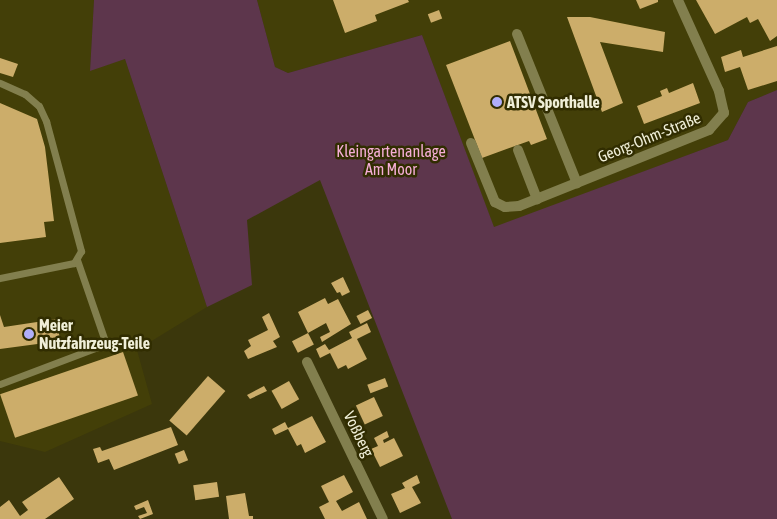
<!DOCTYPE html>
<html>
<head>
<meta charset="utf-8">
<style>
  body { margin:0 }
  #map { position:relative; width:777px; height:519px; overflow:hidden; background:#3b370c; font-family:"Asap Condensed",sans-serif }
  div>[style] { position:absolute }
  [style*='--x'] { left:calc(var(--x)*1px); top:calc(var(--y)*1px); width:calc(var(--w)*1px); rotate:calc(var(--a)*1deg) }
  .built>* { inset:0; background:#433f08 }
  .green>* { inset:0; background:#5d364c }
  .building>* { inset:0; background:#ccad6a; transform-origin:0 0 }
  .lane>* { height:7px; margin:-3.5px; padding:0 3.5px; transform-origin:3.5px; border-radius:3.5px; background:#827f4e }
  .street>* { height:10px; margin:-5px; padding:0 5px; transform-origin:5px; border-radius:5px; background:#827f4e }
  .dots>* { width:14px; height:14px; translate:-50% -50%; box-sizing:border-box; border:2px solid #312d01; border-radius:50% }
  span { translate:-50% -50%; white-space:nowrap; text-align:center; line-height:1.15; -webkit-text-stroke:5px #312d01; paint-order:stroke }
  .poi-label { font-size:16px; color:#f0efd8; font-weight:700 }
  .left { translate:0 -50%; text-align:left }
  .street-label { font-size:16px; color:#f0efd8 }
  .park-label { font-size:16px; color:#f6aed7 }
</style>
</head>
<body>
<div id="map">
  <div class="built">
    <i style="clip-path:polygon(0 0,94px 0,90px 70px,125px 59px,207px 307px,137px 350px,152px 404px,45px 452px,0 441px)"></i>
    <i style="clip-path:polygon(257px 0,777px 0,777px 90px,748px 102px,728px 140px,494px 228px,422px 35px,288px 73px,275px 67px)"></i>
  </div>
  <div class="green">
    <i style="clip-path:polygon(94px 0,257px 0,275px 67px,288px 73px,422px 35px,494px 227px,728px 140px,748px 102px,777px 90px,777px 519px,452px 519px,320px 180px,247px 220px,252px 285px,207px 307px,125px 59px,90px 71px)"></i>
  </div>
  <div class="building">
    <i style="clip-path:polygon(333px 0,408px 0,409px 2px,375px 15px,377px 21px,345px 33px)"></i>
    <i style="clip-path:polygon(636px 0,658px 0,658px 2px,640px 9px)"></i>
    <i style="clip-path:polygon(696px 0,777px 0,777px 36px,770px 41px,758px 19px,750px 23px,747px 17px,715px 34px)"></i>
    <i style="left:439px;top:10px;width:9px;height:12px;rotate:69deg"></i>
    <i style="clip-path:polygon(567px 17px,590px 17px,665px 32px,663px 52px,600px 42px,623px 103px,602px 112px)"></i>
    <i style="clip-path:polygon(510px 41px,547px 139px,531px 145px,529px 141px,482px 158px,446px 65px)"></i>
    <i style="clip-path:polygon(777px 46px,777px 81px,748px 90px,740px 67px,725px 72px,721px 57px,741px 50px,743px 57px)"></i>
    <i style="clip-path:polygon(0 58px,18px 64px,13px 77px,0 73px)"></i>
    <i style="clip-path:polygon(693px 83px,700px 103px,644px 124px,637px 106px,662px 96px,660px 91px,667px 88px,669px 93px)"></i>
    <i style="clip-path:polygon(0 103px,37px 119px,45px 147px,54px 221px,44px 222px,46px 237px,0 243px)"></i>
    <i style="clip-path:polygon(343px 277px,350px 292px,342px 296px,340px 292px,337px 293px,331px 283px)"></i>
    <i style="clip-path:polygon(325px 298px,328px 304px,338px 299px,351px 324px,322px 342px,320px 337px,330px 332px,326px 323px,308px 333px,298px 312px)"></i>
    <i style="left:368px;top:310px;width:9px;height:13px;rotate:63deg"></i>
    <i style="clip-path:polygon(269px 313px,280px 337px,273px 341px,277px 347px,248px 359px,244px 351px,251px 346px,248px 340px,268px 330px,262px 317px)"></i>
    <i style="clip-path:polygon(0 315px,4px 327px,57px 319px,60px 341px,0 349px)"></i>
    <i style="clip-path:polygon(367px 323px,371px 332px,357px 339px,367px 359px,348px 369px,346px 365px,338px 369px,330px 353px,320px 358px,316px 349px,325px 344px,329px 350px,352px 338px,349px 332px)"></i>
    <i style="left:308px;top:333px;width:13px;height:18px;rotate:63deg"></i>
    <i style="left:123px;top:352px;width:46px;height:130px;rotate:71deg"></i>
    <i style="left:208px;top:376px;width:23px;height:59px;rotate:41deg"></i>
    <i style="left:385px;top:378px;width:9px;height:19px;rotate:69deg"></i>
    <i style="left:289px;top:381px;width:21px;height:20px;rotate:61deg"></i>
    <i style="clip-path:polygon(264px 386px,267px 391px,250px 399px,247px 395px)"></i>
    <i style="left:374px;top:397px;width:21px;height:20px;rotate:65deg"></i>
    <i style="clip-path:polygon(312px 416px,326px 442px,305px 453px,301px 444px,297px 446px,288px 429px,275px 435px,272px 429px,285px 422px,288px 428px)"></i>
    <i style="clip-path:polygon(171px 427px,178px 445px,114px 470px,109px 459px,98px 463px,93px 449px,100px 447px,102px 451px)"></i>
    <i style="clip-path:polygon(387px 431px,389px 437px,383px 440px,384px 443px,394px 438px,403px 456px,380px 467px,371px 449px,378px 446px,374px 438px)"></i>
    <i style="left:184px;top:450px;width:11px;height:10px;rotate:68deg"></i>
    <i style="clip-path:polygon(344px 475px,353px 492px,336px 501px,342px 511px,359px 502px,367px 519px,325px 519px,319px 507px,329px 502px,321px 486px)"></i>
    <i style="clip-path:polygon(417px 475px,420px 483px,412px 487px,421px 503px,400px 513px,391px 494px,405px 488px,402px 483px)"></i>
    <i style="clip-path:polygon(59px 477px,74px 499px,45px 519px,0 519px,0 507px,9px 500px,20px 516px,28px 510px,22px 502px)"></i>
    <i style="left:217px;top:482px;width:15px;height:24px;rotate:82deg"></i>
    <i style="clip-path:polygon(245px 493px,249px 516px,253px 516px,253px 519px,229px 519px,226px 496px)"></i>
    <i style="clip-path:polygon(148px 500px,153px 514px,140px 519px,138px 516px,147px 513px,144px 507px,136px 510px,134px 506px)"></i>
  </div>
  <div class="lane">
    <i style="--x:0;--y:83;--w:27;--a:24"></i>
    <i style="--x:25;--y:94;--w:18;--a:41"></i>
    <i style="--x:39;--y:106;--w:17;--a:65"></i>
    <i style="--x:46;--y:121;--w:135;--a:74.9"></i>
    <i style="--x:81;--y:251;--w:14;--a:120"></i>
    <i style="--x:74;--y:263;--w:76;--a:168.5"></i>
    <i style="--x:0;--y:384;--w:113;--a:-20.7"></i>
    <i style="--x:106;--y:344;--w:89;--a:-109"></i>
  </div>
  <div class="street">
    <i style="--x:517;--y:34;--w:161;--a:68.1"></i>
    <i style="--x:471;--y:143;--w:64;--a:67.9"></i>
    <i style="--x:495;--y:202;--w:11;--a:27"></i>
    <i style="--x:505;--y:207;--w:14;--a:-4"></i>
    <i style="--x:519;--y:206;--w:205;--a:-21.8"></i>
    <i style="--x:709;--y:130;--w:23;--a:-49"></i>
    <i style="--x:724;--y:113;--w:23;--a:-103"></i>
    <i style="--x:719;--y:91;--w:100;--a:-114.3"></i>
    <i style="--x:518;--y:150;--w:53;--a:68.8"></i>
    <i style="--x:307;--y:362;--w:174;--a:64.2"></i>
  </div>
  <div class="dots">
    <i style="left:497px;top:102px;background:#b0aefa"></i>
    <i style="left:29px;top:334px;background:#b0aefa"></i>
  </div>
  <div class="poi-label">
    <span class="left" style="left:507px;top:102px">ATSV Sporthalle</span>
    <span class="left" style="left:39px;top:334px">Meier<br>Nutzfahrzeug-Teile</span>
  </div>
  <div class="street-label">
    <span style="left:649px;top:137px;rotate:-22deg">Georg-Ohm-Straße</span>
    <span style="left:359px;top:434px;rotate:64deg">Voßberg</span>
  </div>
  <div class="park-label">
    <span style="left:391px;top:160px">Kleingartenanlage<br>Am Moor</span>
  </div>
</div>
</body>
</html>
